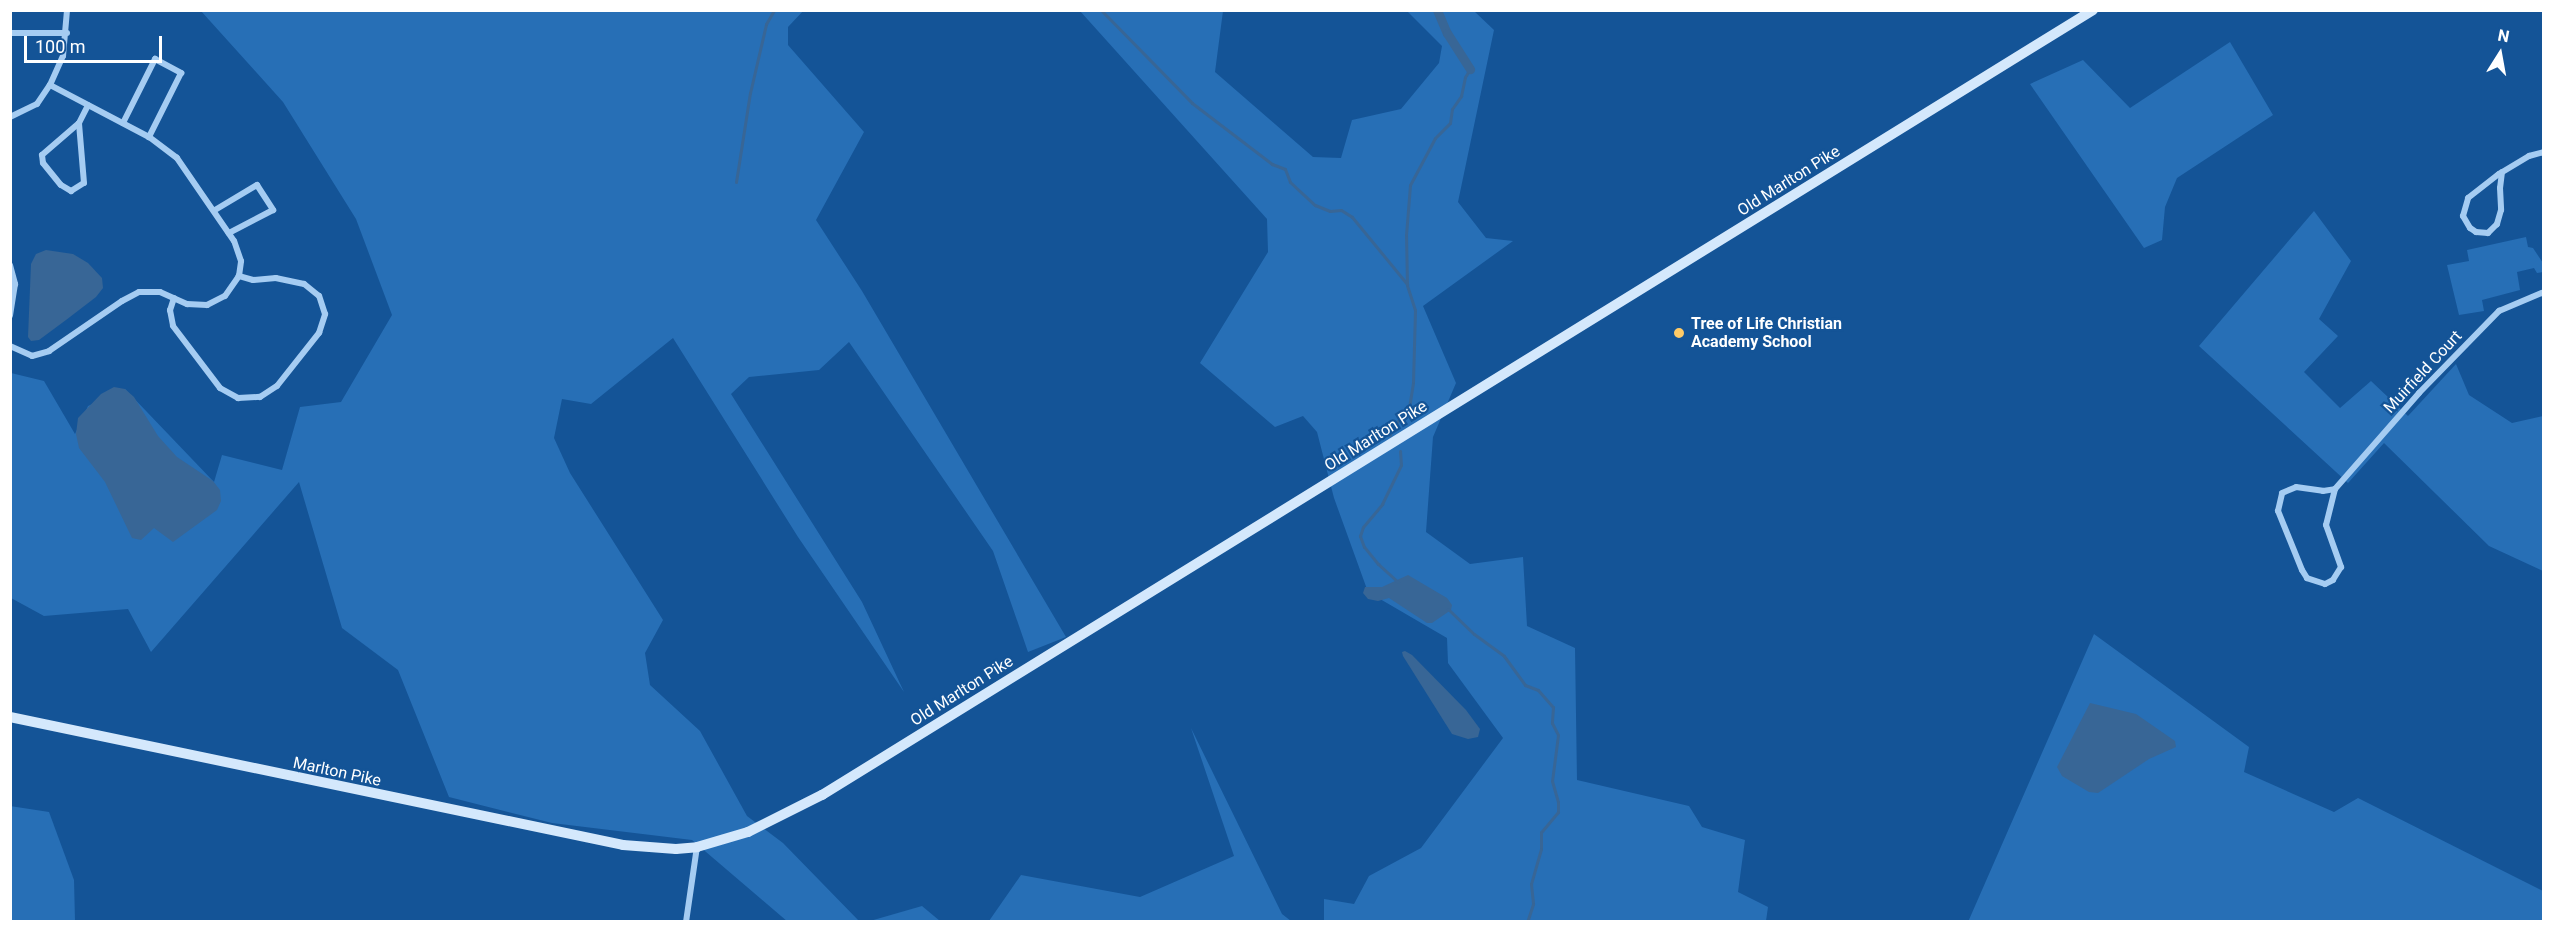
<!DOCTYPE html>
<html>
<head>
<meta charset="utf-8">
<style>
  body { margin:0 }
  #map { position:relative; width:2554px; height:932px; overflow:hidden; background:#145497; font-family:Roboto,sans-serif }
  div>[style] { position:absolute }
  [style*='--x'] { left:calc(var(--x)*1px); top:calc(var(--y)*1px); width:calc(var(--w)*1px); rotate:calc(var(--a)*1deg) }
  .green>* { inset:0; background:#276fb6 }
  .water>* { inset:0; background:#386696 }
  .stream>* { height:3px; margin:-1.5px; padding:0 1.5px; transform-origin:1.5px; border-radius:1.5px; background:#386696 }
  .canal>* { height:9px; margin:-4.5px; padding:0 4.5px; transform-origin:4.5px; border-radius:4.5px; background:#386696 }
  .street>* { height:6px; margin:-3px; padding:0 3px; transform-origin:3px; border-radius:3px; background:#a5ccf2 }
  .secondary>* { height:10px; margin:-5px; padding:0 5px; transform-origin:5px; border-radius:5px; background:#d4e8fc }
  .dots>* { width:16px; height:16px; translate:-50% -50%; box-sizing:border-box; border:3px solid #145497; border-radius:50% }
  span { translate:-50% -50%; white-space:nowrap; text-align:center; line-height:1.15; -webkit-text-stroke:4.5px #145497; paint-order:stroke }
  .street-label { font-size:16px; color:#fff }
  .poi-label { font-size:16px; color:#fff; font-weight:700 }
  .left { translate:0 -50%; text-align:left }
  .frame { position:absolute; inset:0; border:12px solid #fff; pointer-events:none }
  .north { position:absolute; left:2470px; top:24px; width:60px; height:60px; -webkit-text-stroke:4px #145497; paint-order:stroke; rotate:11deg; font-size:16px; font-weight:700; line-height:24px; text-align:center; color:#fff }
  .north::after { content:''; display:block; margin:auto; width:21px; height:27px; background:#fff; clip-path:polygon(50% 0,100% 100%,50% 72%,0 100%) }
  .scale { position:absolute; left:24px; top:36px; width:138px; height:27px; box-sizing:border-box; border:3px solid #fff; border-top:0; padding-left:8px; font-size:18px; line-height:21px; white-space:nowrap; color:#fff; -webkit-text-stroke:4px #145497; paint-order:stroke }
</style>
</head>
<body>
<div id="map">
  <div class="green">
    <i style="clip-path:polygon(804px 10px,788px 27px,788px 45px,864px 132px,816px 220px,862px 291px,1066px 637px,1028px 652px,993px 551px,849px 342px,819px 370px,749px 377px,731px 394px,862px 602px,904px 692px,798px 537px,673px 338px,591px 404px,562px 399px,554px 438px,570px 473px,663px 620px,645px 653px,650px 685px,700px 731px,747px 816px,783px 843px,859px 921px,788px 922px,692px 840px,552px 823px,449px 797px,398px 670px,342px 628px,299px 482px,151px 652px,128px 609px,44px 616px,11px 598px,11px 373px,44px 381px,75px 434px,88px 406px,125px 389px,214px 482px,222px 455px,282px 470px,300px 407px,341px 402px,392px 315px,356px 219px,283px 102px,201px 11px)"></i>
    <i style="clip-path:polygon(1080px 11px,1223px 11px,1215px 72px,1313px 157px,1341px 158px,1352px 120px,1401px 109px,1439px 63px,1442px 46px,1407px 11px,1474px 11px,1494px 30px,1458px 202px,1486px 238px,1513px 241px,1423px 306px,1456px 383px,1433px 437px,1426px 532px,1470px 564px,1523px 557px,1527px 626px,1575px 648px,1577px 780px,1689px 806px,1702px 827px,1745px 840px,1738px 892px,1768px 907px,1766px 921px,1324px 921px,1324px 899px,1354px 904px,1369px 876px,1421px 848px,1503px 738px,1448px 663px,1447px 638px,1368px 592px,1334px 498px,1317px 432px,1303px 416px,1275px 427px,1200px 363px,1268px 252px,1267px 219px)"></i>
    <i style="clip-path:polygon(2230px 42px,2273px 115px,2177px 178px,2165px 207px,2162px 240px,2144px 248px,2030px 84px,2083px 60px,2130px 108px)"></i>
    <i style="clip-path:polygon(2314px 211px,2351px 261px,2319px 319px,2338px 336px,2304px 372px,2340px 408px,2371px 381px,2408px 416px,2456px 364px,2469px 395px,2512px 423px,2543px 416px,2543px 571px,2489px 546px,2384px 443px,2348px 483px,2199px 346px)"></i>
    <i style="clip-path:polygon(2526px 237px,2528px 247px,2533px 248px,2543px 263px,2543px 272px,2537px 273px,2534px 268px,2517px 272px,2520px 290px,2482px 300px,2484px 311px,2459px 315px,2447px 265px,2469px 261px,2467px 250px)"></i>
    <i style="clip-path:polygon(2094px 634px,2249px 747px,2244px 772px,2334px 812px,2358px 798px,2543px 891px,2543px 921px,1968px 922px)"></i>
    <i style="clip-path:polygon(1191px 728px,1282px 914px,1291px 921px,989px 921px,1021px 875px,1140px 897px,1234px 856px)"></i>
    <i style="clip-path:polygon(10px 806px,49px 812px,74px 880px,75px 921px,11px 921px)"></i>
    <i style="clip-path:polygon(922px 906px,940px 921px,870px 921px)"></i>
  </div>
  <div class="water">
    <i style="clip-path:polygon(46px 250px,73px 254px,88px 263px,102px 278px,103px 288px,96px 297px,66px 320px,39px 340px,31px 341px,28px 337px,31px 264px,36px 254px)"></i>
    <i style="clip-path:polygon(114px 387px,125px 389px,134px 397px,158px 436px,177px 457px,213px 481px,220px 490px,221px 501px,217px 510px,173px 542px,154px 528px,141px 540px,132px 538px,105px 482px,79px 448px,76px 434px,78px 418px,101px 394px)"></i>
    <i style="clip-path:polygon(1408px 575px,1447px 598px,1452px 605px,1451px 610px,1432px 623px,1427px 623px,1389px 598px,1378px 601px,1368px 599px,1363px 593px,1365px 587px,1382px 587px)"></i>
    <i style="clip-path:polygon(1405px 651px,1412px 655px,1466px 710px,1480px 729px,1478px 737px,1468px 739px,1452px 734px,1403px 656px,1402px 652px)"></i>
    <i style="clip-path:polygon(2090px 703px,2136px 714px,2175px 741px,2176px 747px,2149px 759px,2098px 793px,2089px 792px,2062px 776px,2057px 767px)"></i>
  </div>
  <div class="stream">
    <i style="--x:1101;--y:10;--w:130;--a:45.6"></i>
    <i style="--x:1192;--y:103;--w:101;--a:37.3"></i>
    <i style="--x:1272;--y:164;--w:14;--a:21"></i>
    <i style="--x:1285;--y:169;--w:14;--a:69"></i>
    <i style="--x:1290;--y:182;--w:34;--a:43"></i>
    <i style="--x:1315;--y:205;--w:16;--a:22"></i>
    <i style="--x:1330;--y:211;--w:11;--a:-5"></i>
    <i style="--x:1341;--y:210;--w:13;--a:32"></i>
    <i style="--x:1352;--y:217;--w:87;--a:50.6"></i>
    <i style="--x:736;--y:182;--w:90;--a:-81.1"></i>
    <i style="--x:750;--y:93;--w:71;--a:-76.9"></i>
    <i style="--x:766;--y:24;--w:16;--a:-60"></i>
    <i style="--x:1390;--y:435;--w:6;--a:-81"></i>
    <i style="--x:1391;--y:429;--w:28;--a:-49"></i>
    <i style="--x:1409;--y:408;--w:26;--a:-81"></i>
    <i style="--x:1413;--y:382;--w:72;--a:-88.4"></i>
    <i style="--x:1415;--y:310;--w:26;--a:-108"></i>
    <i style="--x:1407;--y:285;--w:50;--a:-91.1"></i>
    <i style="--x:1406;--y:235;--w:50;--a:-85.4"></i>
    <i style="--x:1410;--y:185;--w:53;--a:-62"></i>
    <i style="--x:1435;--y:138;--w:21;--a:-45"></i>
    <i style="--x:1450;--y:123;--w:14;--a:-82"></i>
    <i style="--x:1452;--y:109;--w:16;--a:-55"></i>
    <i style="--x:1461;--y:96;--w:19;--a:-78"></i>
    <i style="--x:1465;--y:77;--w:9;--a:-58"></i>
    <i style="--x:1398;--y:582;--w:27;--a:-138"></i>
    <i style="--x:1378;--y:564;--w:22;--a:-129"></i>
    <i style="--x:1364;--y:547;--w:12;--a:-110"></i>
    <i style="--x:1360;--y:536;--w:9;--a:-72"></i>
    <i style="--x:1363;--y:527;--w:30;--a:-50"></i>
    <i style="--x:1382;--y:504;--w:43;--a:-64"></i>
    <i style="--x:1401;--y:465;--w:14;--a:-94"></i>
    <i style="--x:1448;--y:609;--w:36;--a:44"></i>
    <i style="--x:1474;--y:634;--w:37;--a:36"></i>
    <i style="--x:1504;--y:656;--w:36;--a:54"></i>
    <i style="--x:1525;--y:685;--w:14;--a:21"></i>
    <i style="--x:1538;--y:690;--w:23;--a:49"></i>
    <i style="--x:1553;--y:707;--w:16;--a:94"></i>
    <i style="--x:1552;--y:723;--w:13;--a:63"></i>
    <i style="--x:1558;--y:735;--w:46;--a:97.4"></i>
    <i style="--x:1552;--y:781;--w:22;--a:74"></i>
    <i style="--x:1558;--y:802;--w:10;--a:90"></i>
    <i style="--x:1558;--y:812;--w:26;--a:130"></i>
    <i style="--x:1541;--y:832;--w:17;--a:90"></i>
    <i style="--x:1541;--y:849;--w:36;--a:106"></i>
    <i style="--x:1531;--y:884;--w:20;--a:84"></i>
    <i style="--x:1533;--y:904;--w:19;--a:108"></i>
  </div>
  <div class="canal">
    <i style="--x:1437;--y:10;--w:25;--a:67"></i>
    <i style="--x:1447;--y:33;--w:43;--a:57.4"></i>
  </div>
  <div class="street">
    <i style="--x:10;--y:33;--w:57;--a:0"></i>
    <i style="--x:10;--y:117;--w:30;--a:-26"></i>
    <i style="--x:37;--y:104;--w:23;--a:-56"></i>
    <i style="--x:50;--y:85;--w:32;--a:-66"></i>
    <i style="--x:63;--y:56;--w:46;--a:-85"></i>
    <i style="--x:79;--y:123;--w:49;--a:139.1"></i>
    <i style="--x:42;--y:155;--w:8;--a:83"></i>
    <i style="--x:43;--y:163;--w:28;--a:51"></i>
    <i style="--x:61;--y:185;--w:12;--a:31"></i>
    <i style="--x:71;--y:191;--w:15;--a:-32"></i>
    <i style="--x:84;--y:183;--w:60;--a:-94.8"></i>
    <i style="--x:79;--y:123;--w:20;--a:-63"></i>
    <i style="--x:123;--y:123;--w:72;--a:-63.4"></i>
    <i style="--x:155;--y:59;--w:30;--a:28"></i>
    <i style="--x:181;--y:73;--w:72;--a:116.6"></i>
    <i style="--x:2502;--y:172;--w:16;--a:97"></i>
    <i style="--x:2500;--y:188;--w:22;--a:87"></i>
    <i style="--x:2501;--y:210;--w:15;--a:106"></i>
    <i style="--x:2497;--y:224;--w:13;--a:135"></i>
    <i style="--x:2488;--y:233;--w:12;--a:-175"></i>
    <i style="--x:2476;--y:232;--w:7;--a:-146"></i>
    <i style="--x:2470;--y:228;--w:14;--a:-120"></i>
    <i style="--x:2463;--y:216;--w:19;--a:-74"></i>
    <i style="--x:2468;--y:198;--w:39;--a:-38"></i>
    <i style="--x:2499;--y:174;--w:35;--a:-31"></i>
    <i style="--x:2529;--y:156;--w:16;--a:-15"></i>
    <i style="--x:215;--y:210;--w:49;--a:-30.8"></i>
    <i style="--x:257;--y:185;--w:30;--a:57"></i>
    <i style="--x:273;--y:210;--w:50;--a:152.4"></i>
    <i style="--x:10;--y:265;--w:20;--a:75"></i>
    <i style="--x:15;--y:284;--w:32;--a:99"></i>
    <i style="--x:174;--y:298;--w:13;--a:108"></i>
    <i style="--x:170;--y:310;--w:16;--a:79"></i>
    <i style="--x:173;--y:326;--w:78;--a:52.8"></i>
    <i style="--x:220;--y:388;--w:21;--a:29"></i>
    <i style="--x:238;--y:398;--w:22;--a:-3"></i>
    <i style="--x:260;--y:397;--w:20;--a:-33"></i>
    <i style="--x:277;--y:386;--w:68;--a:-51.6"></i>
    <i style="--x:319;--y:333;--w:20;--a:-72"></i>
    <i style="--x:325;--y:314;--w:19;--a:-108"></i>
    <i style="--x:319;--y:296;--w:19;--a:-141"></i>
    <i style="--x:304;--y:284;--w:29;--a:-168"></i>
    <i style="--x:276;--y:278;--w:23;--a:175"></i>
    <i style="--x:253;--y:280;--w:15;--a:-164"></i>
    <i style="--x:10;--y:346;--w:24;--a:24"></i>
    <i style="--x:32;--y:356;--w:18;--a:-16"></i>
    <i style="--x:49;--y:351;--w:88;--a:-34.4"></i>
    <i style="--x:122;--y:301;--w:19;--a:-28"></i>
    <i style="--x:139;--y:292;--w:21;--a:0"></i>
    <i style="--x:160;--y:292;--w:30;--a:24"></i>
    <i style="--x:187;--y:304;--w:20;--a:3"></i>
    <i style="--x:207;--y:305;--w:20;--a:-27"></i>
    <i style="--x:225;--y:296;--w:24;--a:-55"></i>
    <i style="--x:239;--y:276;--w:15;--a:-82"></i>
    <i style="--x:241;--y:261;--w:21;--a:-109"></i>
    <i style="--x:234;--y:241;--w:101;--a:-124.5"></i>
    <i style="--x:177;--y:158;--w:35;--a:-143"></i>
    <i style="--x:149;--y:137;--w:112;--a:-152.3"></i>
    <i style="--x:2335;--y:489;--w:37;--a:104"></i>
    <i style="--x:2326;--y:525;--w:45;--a:70.3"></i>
    <i style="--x:2341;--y:567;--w:15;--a:122"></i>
    <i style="--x:2333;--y:580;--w:9;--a:153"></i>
    <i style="--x:2325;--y:584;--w:19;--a:-162"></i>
    <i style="--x:2307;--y:578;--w:9;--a:-122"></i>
    <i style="--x:2302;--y:570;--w:64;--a:-112.1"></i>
    <i style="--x:2278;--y:511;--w:18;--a:-77"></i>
    <i style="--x:2282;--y:493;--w:15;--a:-23"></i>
    <i style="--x:2296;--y:487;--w:27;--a:8"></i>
    <i style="--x:2323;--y:491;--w:12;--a:-9"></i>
    <i style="--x:2335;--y:489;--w:128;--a:-48.8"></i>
    <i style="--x:2419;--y:393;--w:115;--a:-45.7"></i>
    <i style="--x:2499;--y:311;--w:49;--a:-22.9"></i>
    <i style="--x:686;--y:922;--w:76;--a:-81.7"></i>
  </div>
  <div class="secondary">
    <i style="--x:10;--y:717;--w:626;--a:11.79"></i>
    <i style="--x:623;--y:845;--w:53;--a:4.3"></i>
    <i style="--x:676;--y:849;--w:21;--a:-5"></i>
    <i style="--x:697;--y:847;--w:53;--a:-16.4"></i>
    <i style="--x:748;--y:832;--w:83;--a:-26.6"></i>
    <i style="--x:822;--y:795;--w:1494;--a:-31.7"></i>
  </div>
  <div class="dots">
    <i style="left:1679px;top:333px;background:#ffcb67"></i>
  </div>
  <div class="street-label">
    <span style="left:1789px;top:181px;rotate:-32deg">Old Marlton Pike</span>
    <span style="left:2423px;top:372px;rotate:-47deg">Muirfield Court</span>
    <span style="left:1376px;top:436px;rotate:-32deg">Old Marlton Pike</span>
    <span style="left:962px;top:691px;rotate:-32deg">Old Marlton Pike</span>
    <span style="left:337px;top:772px;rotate:12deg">Marlton Pike</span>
  </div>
  <div class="poi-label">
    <span class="left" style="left:1691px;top:333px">Tree of Life Christian<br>Academy School</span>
  </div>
  <div class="frame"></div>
  <div class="north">N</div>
  <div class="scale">100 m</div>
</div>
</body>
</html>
